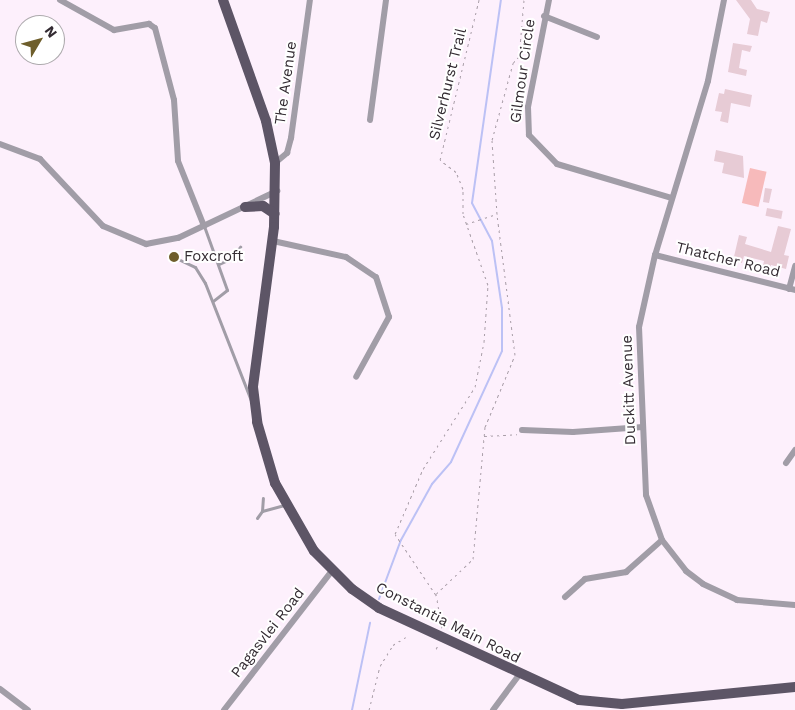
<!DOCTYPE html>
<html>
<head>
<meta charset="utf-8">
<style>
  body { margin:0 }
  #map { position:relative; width:795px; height:710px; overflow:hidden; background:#fdf0fc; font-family:"Work Sans",sans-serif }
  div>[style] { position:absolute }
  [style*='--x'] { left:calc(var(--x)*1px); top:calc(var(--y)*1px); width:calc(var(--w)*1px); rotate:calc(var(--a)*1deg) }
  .green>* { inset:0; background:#f7babb; transform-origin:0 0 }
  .stream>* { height:2px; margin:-1px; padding:0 1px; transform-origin:1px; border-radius:1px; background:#bcc1f5 }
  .building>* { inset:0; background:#e7cbd5; transform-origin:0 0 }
  .path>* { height:1px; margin-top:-0.5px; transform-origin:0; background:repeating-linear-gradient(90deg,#a99ea8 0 2.5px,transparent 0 6.5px) }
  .lane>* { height:3px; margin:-1.5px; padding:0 1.5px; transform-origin:1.5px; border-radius:1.5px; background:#a19da7 }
  .street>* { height:6px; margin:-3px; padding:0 3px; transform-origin:3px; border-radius:3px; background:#a19da7 }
  .primary>* { height:10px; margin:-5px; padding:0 5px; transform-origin:5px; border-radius:5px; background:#5d5566 }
  .dots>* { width:14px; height:14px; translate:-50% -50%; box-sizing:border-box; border:2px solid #fff; border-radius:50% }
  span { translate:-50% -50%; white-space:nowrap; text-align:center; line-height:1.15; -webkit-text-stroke:4px #fff; paint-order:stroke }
  .street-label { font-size:15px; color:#332b32 }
  .poi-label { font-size:15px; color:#332b32 }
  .left { translate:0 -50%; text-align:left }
  .north { position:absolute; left:15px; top:15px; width:50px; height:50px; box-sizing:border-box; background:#fff; border:1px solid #adaaad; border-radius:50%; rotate:53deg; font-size:14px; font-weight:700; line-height:20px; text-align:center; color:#332b32 }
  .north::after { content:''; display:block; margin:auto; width:18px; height:22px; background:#6e5e2b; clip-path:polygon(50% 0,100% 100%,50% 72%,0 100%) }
</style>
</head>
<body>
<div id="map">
  <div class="green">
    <i style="left:750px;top:168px;width:17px;height:36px;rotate:13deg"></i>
  </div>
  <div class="stream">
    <i style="--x:379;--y:599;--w:63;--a:-69.6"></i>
    <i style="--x:401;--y:540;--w:64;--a:-61"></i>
    <i style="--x:432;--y:484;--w:29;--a:-49"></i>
    <i style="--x:451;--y:462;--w:122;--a:-65.3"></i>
    <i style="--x:502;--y:351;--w:43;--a:-90"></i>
    <i style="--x:502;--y:308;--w:68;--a:-98.5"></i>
    <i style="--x:492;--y:241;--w:43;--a:-117.8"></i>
    <i style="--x:472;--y:203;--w:205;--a:-81.9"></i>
    <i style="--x:352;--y:710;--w:89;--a:-78.3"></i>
  </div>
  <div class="building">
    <i style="clip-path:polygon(736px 0,751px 0,757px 9px,770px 12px,767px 23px,761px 21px,758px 36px,747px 34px,750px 19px)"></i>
    <i style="clip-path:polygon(733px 43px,752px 46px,750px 52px,742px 50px,739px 68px,747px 70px,746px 76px,728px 72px)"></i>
    <i style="clip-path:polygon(725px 89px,752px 95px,750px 107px,731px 103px,728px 123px,720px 121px,722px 112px,715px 111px,719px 93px,724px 94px)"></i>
    <i style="clip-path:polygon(716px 150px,743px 156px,744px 178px,722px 173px,724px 163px,714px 161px)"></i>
    <i style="clip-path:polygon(765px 188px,772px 189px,769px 203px,763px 202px)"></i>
    <i style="left:767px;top:208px;width:16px;height:8px;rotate:11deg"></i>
    <i style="clip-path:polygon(778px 226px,791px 229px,784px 255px,789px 256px,786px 269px,771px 265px,770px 272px,762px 270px,764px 261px,744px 256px,742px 263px,733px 261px,739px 235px,747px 237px,745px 244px,771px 252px)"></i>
  </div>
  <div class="path">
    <i style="--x:524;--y:0;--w:47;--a:94.9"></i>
    <i style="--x:520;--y:47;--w:13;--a:32"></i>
    <i style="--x:466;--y:224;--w:33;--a:-18"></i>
    <i style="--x:497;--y:214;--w:74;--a:-93.9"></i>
    <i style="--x:492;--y:140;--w:80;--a:-74.7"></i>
    <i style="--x:513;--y:63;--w:16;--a:-47"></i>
    <i style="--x:484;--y:436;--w:33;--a:-3"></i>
    <i style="--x:436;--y:594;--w:51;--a:-43.4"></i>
    <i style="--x:473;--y:559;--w:133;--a:-84.8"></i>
    <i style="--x:485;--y:427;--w:78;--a:-67.4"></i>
    <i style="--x:515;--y:355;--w:142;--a:-97.3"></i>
    <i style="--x:442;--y:628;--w:34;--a:-100"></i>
    <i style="--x:436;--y:595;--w:73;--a:-123.9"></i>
    <i style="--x:395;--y:534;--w:71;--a:-66.7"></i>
    <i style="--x:423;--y:469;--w:97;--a:-57.6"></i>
    <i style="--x:475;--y:387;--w:46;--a:-78.7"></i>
    <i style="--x:484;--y:342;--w:57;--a:-86"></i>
    <i style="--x:488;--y:285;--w:75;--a:-109.4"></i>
    <i style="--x:463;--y:214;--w:25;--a:-90"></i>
    <i style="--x:463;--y:189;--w:18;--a:-112"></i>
    <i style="--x:456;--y:172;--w:20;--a:-143"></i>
    <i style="--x:440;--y:160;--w:165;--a:-76.3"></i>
    <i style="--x:436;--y:649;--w:4;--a:-63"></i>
    <i style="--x:369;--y:710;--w:45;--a:-76"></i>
    <i style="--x:380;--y:666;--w:25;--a:-58"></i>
    <i style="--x:393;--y:645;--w:15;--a:-32"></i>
  </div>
  <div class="lane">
    <i style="--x:204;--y:226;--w:68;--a:70.2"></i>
    <i style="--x:227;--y:290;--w:18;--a:142"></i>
    <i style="--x:178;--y:259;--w:19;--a:25"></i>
    <i style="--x:195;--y:267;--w:19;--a:58"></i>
    <i style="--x:205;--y:283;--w:129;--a:68.6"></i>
    <i style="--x:219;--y:264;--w:14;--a:-25"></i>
    <i style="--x:232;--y:258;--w:14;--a:-54"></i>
    <i style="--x:262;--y:511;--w:13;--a:-86"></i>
    <i style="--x:257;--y:518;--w:9;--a:-54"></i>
    <i style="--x:262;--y:511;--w:24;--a:-15"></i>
  </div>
  <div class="street">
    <i style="--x:60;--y:0;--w:62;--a:29.1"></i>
    <i style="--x:114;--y:30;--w:36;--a:-10"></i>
    <i style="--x:149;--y:24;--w:7;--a:34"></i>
    <i style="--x:155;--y:28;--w:74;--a:75.2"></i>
    <i style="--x:174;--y:100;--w:61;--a:86.2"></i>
    <i style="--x:178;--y:161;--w:70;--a:68.2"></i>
    <i style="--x:549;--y:0;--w:109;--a:101.1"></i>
    <i style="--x:528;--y:107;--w:28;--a:88"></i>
    <i style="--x:529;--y:135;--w:40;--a:46"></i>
    <i style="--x:557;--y:164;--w:120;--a:16.5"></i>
    <i style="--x:724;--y:0;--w:83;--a:101.2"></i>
    <i style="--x:708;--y:81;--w:182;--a:106.9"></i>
    <i style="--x:655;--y:255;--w:74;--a:102.5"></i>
    <i style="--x:639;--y:327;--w:168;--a:87.6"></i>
    <i style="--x:646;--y:495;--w:48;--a:70.4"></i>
    <i style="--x:662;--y:540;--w:39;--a:52"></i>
    <i style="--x:686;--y:571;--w:21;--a:37"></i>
    <i style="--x:703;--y:584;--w:38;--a:25"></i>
    <i style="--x:737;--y:600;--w:58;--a:4.9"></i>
    <i style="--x:544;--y:16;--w:57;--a:21.6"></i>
    <i style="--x:370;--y:120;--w:121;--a:-82.4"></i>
    <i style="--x:0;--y:144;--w:43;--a:20.6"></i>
    <i style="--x:40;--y:159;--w:92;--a:46.8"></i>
    <i style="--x:103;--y:226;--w:47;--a:22.7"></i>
    <i style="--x:146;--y:244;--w:33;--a:-11"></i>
    <i style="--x:178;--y:238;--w:110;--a:-25.4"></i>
    <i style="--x:275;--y:163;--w:16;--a:-40"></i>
    <i style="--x:287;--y:153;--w:16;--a:-75"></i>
    <i style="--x:291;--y:138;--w:139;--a:-82.2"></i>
    <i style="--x:273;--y:241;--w:75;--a:12.4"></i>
    <i style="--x:346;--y:257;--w:36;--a:34"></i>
    <i style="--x:376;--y:277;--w:42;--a:72"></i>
    <i style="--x:389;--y:317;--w:68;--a:118.8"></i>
    <i style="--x:655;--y:255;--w:144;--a:14"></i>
    <i style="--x:789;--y:289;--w:24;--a:-75"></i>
    <i style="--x:522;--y:430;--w:51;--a:2.2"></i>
    <i style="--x:573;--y:432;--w:70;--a:-4.1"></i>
    <i style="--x:786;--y:463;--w:16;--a:-55"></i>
    <i style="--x:565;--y:597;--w:27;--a:-42"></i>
    <i style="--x:585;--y:579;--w:42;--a:-9.7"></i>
    <i style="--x:626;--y:572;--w:48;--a:-41.6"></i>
    <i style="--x:0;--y:689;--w:35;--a:37"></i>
    <i style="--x:224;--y:710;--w:176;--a:-52.2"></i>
    <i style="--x:493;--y:710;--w:44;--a:-53.4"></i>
  </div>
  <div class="primary">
    <i style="--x:223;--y:0;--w:128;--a:70.4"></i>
    <i style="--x:266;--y:121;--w:43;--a:77.9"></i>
    <i style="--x:275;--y:163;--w:64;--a:90.9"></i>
    <i style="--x:274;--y:227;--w:161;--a:97.5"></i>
    <i style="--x:253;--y:387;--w:35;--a:83"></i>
    <i style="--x:257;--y:422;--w:64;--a:73.6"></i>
    <i style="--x:275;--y:483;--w:78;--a:60.2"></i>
    <i style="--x:314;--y:551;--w:54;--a:45"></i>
    <i style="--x:352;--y:589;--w:33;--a:35"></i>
    <i style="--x:379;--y:608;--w:220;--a:24.7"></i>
    <i style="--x:579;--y:700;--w:43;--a:5.3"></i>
    <i style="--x:622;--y:704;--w:174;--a:-5.6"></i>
    <i style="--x:245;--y:207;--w:18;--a:-3"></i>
    <i style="--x:263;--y:206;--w:14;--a:34"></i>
  </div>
  <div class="dots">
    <i style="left:174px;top:257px;background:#6e5e2b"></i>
  </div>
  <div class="street-label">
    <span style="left:523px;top:71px;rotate:-82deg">Gilmour Circle</span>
    <span style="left:286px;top:83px;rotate:-82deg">The Avenue</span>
    <span style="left:448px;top:84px;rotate:-76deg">Silverhurst Trail</span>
    <span style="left:728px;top:260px;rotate:14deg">Thatcher Road</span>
    <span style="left:629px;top:390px;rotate:-92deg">Duckitt Avenue</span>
    <span style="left:448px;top:623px;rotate:27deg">Constantia Main Road</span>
    <span style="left:268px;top:633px;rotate:-52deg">Pagasvlei Road</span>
  </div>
  <div class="poi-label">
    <span class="left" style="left:184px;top:257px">Foxcroft</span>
  </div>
  <div class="north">N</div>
</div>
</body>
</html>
